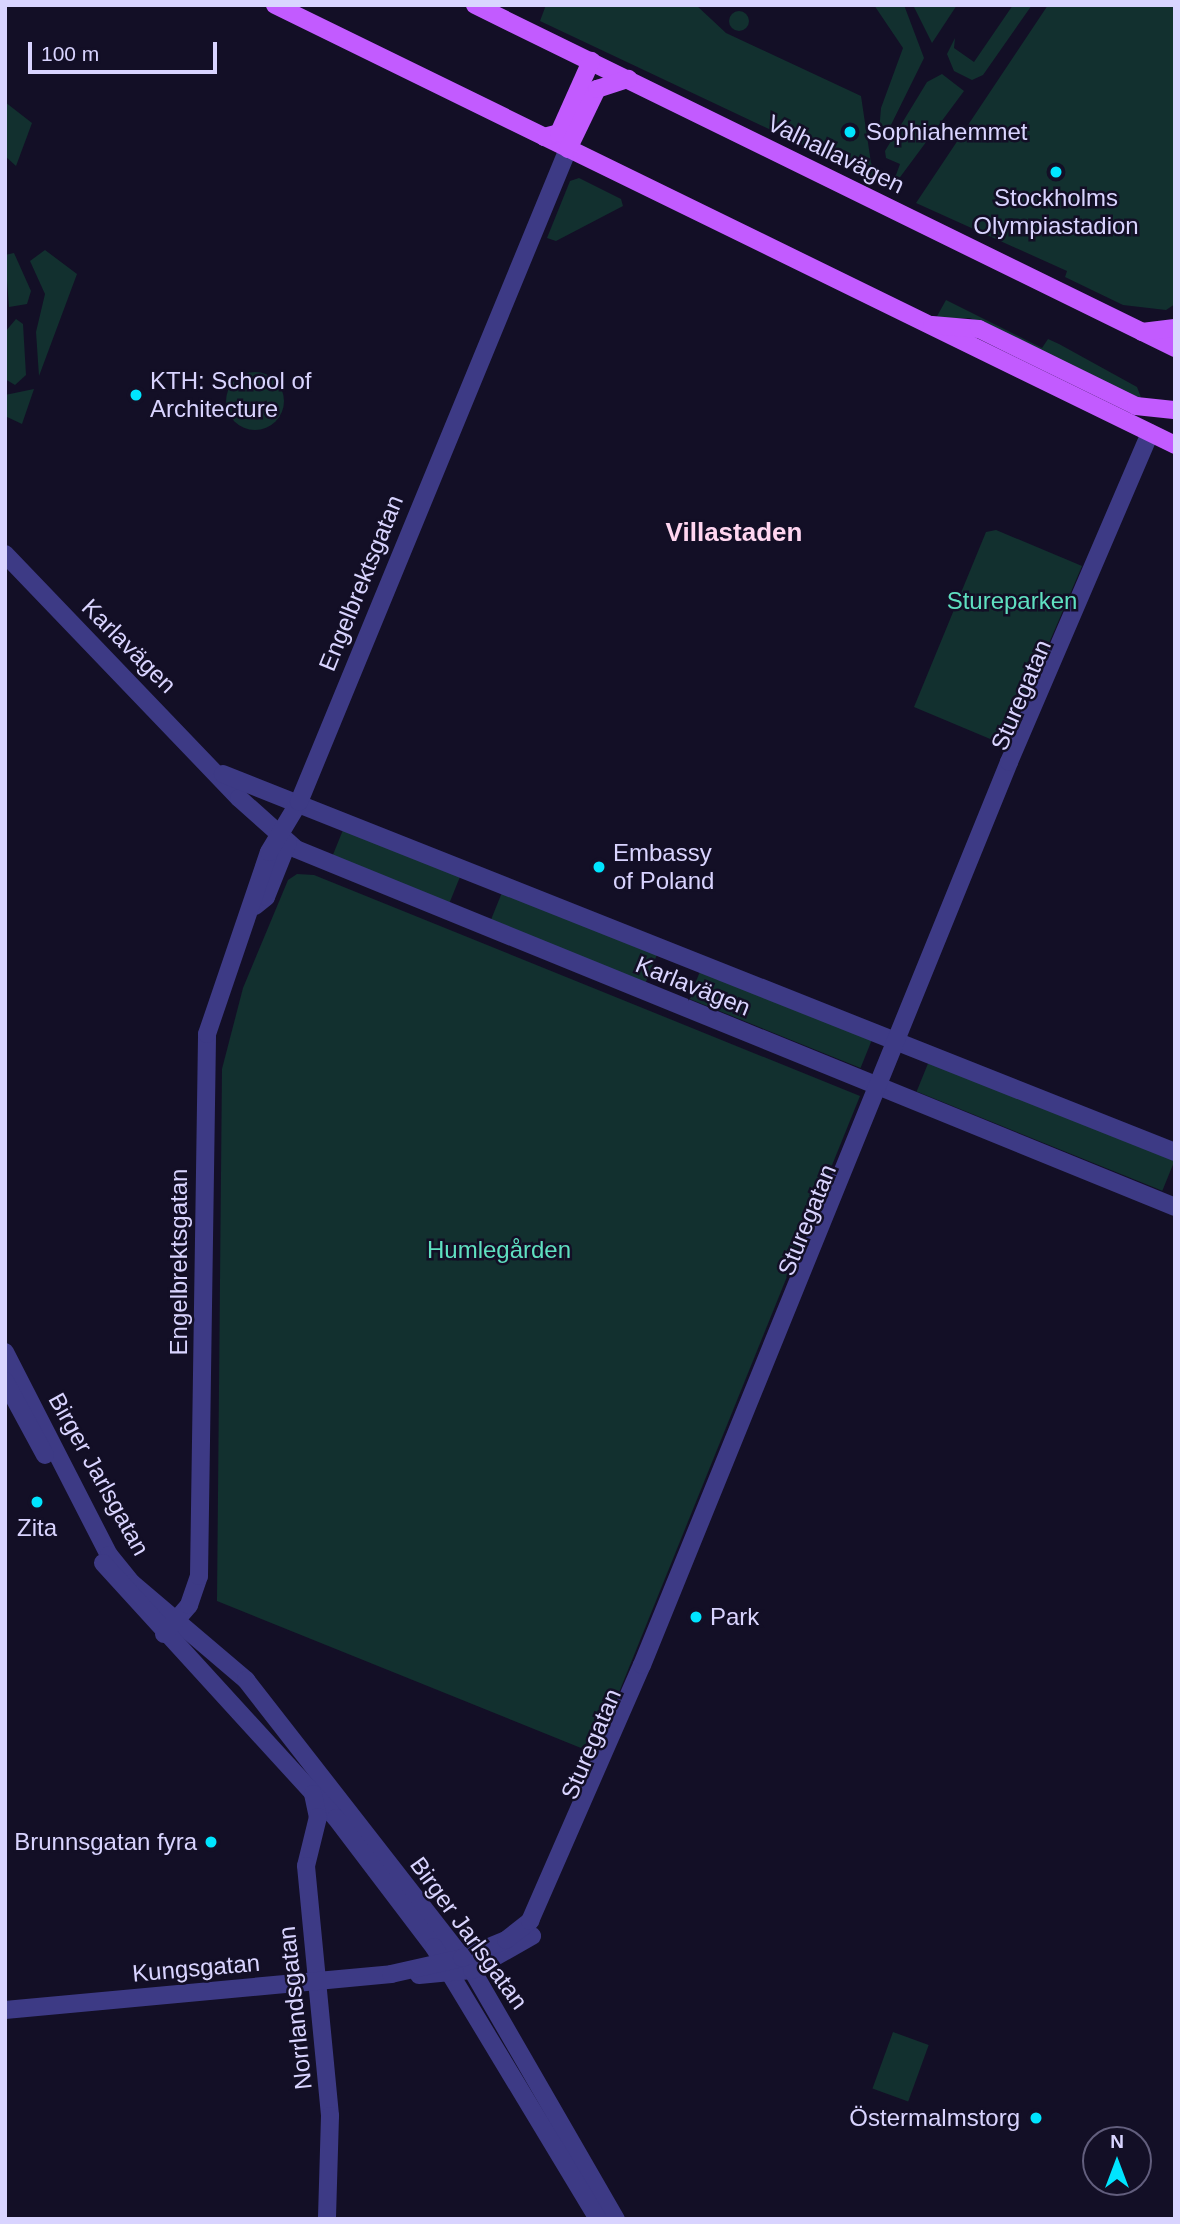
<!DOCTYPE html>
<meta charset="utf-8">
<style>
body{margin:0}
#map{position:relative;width:1180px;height:2224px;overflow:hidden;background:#130f26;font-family:Arial,sans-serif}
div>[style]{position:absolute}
.green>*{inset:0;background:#12302f;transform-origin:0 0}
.round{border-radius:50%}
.minor>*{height:18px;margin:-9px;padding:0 9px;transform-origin:9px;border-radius:9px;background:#3d3a85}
.major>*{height:18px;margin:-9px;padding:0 9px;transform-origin:9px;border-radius:9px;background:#c25bff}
.dots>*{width:19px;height:19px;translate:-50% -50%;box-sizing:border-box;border:4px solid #130f26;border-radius:50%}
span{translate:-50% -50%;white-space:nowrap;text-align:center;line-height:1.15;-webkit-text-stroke:5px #130f26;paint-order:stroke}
.poi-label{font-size:24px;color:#d9d4ff}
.left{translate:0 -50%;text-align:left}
.right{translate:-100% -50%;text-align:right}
.street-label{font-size:24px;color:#d9d4ff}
.park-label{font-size:24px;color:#5fe0c0}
.neighbourhood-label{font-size:26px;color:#ffd6f0;font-weight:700}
.frame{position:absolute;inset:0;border:7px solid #d9d4ff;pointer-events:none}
.north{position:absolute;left:1082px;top:2126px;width:70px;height:70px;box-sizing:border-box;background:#130f26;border:2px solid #625e7d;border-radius:50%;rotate:0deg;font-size:19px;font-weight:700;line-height:28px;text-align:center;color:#d9d4ff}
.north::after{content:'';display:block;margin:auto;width:24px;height:32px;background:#00e5ff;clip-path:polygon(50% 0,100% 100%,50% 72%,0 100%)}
.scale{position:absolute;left:28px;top:42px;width:189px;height:32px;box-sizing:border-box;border:4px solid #d9d4ff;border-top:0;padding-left:9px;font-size:21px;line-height:24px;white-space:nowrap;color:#d9d4ff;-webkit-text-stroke:5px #130f26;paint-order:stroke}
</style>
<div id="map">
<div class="green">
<div style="clip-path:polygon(546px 5px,696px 5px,726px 33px,861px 96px,871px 163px,881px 182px,540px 21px)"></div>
<div style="clip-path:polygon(874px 5px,904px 5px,924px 58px,887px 133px,879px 132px,881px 108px,903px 48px)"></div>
<div style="clip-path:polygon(913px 5px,957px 5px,932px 43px)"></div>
<div style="clip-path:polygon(1013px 5px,1032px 5px,983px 75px,972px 80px,954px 71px,947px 54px,955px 38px,954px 48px,974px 62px)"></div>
<div style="clip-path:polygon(1048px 5px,1175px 5px,1175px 304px,1166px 310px,1123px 305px,1065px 277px,1067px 271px,916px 203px)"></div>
<div class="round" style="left:729px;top:11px;width:20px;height:20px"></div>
<div style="clip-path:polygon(942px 74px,964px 91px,892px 188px,885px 177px,896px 175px,900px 164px,886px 158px,885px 151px,927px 82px)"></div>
<div style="clip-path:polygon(5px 102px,32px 123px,16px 166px,5px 156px)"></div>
<div style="clip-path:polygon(579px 178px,621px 199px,623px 206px,556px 241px,547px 238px,570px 181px)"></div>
<div style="clip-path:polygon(45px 250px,77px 274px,39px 376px,36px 332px,45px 294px,30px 261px)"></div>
<div style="clip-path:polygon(14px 253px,31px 291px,27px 304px,9px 307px,5px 255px)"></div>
<div style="clip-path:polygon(946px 300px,1042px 348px,1048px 339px,1059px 344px,1137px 387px,1142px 400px,970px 318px,936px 318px)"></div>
<div style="clip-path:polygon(16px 319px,23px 324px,26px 375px,15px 385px,5px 379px,5px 332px)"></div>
<div class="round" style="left:226px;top:372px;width:58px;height:58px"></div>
<div style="clip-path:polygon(34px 389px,22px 424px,5px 416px,5px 395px)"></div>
<div style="clip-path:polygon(996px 530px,1082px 566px,1008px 739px,995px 741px,914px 707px,986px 532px)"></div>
<div style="left:345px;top:825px;width:126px;height:35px;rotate:22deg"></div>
<div style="clip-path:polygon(297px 874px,314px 875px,860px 1096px,605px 1727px,581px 1748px,217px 1601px,222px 1069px,243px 988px,288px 880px)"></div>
<div style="left:503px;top:890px;width:167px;height:34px;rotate:22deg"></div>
<div style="left:701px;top:969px;width:185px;height:32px;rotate:22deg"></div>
<div style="left:929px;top:1061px;width:265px;height:33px;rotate:22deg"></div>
<div style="left:893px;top:2032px;width:38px;height:60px;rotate:20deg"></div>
</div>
<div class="minor">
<div style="left:5px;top:554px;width:338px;rotate:46.2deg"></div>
<div style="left:239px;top:798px;width:76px;rotate:41.8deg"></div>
<div style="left:296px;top:849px;width:949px;rotate:22.16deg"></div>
<div style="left:223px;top:774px;width:1024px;rotate:21.66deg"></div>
<div style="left:255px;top:906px;width:14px;rotate:-39deg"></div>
<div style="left:266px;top:897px;width:59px;rotate:-68.2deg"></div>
<div style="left:5px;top:1352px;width:228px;rotate:62.9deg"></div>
<div style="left:109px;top:1555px;width:36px;rotate:51deg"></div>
<div style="left:132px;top:1583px;width:150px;rotate:40.4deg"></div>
<div style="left:246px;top:1680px;width:368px;rotate:52.1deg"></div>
<div style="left:472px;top:1970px;width:288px;rotate:60deg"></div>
<div style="left:5px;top:1381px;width:84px;rotate:61.6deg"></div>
<div style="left:103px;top:1563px;width:345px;rotate:47.6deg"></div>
<div style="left:336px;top:1818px;width:162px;rotate:52.8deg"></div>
<div style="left:434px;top:1947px;width:318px;rotate:58.9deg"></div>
<div style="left:164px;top:1634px;width:38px;rotate:-49deg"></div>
<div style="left:189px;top:1605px;width:31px;rotate:-71deg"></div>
<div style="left:199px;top:1576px;width:542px;rotate:-89.15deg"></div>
<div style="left:207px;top:1034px;width:192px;rotate:-71.2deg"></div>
<div style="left:269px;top:852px;width:58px;rotate:-59deg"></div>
<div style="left:299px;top:802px;width:706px;rotate:-67.61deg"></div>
<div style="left:313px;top:1794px;width:24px;rotate:78deg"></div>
<div style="left:318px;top:1817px;width:50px;rotate:103.8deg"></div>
<div style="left:306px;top:1866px;width:251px;rotate:84.5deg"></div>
<div style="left:330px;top:2116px;width:103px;rotate:91.7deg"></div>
<div style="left:419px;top:1975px;width:53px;rotate:-5.4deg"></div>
<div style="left:472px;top:1970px;width:69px;rotate:-29.5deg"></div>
<div style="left:5px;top:2010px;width:388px;rotate:-5.3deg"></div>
<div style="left:391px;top:1974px;width:73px;rotate:-12.7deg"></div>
<div style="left:462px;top:1958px;width:48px;rotate:-22.2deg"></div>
<div style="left:506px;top:1940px;width:31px;rotate:-38deg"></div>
<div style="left:530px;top:1921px;width:279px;rotate:-66.4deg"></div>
<div style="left:642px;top:1665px;width:975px;rotate:-67.88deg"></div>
<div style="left:1009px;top:762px;width:358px;rotate:-66.8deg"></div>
</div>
<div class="major">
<div style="left:275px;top:5px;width:1002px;rotate:26.05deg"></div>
<div style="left:475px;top:5px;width:780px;rotate:26.1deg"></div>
<div style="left:544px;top:137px;width:16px;rotate:-15deg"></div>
<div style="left:559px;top:133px;width:79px;rotate:-66deg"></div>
<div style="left:568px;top:149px;width:67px;rotate:-64.2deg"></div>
<div style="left:597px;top:89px;width:33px;rotate:-18deg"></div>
<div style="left:932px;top:325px;width:47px;rotate:4.9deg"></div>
<div style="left:979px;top:329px;width:175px;rotate:26.1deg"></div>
<div style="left:1136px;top:406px;width:38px;rotate:6deg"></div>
<div style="left:1142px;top:332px;width:33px;rotate:-7deg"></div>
</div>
<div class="dots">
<div style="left:850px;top:132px;background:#00e5ff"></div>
<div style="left:1056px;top:172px;background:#00e5ff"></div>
<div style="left:136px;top:395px;background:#00e5ff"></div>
<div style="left:599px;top:867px;background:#00e5ff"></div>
<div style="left:37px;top:1502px;background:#00e5ff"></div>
<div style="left:696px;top:1617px;background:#00e5ff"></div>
<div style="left:211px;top:1842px;background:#00e5ff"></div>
<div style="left:1036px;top:2118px;background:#00e5ff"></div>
</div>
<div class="poi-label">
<span class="left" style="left:866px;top:132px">Sophiahemmet</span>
<span style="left:1056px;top:212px">Stockholms<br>Olympiastadion</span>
<span class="left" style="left:150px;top:395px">KTH: School of<br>Architecture</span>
<span class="left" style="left:613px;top:867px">Embassy<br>of Poland</span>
<span style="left:37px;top:1528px">Zita</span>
<span class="left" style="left:710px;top:1617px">Park</span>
<span class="right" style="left:197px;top:1842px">Brunnsgatan fyra</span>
<span class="right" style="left:1020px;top:2118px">Östermalmstorg</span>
</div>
<div class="street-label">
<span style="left:836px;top:154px;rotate:26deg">Valhallavägen</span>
<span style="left:361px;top:583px;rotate:-68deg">Engelbrektsgatan</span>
<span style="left:129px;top:646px;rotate:45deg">Karlavägen</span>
<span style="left:1021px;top:695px;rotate:-67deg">Sturegatan</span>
<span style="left:693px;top:986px;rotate:22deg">Karlavägen</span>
<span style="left:807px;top:1220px;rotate:-68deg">Sturegatan</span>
<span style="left:179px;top:1262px;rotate:-90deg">Engelbrektsgatan</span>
<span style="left:99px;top:1474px;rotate:61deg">Birger Jarlsgatan</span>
<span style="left:591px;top:1744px;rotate:-67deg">Sturegatan</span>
<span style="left:469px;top:1933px;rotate:54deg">Birger Jarlsgatan</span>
<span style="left:196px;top:1968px;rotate:-5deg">Kungsgatan</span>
<span style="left:295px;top:2008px;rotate:-96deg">Norrlandsgatan</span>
</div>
<div class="park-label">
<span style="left:1012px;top:601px">Stureparken</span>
<span style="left:499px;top:1250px">Humlegården</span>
</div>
<div class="neighbourhood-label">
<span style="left:734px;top:533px">Villastaden</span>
</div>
<div class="frame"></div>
<div class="north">N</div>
<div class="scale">100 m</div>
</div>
